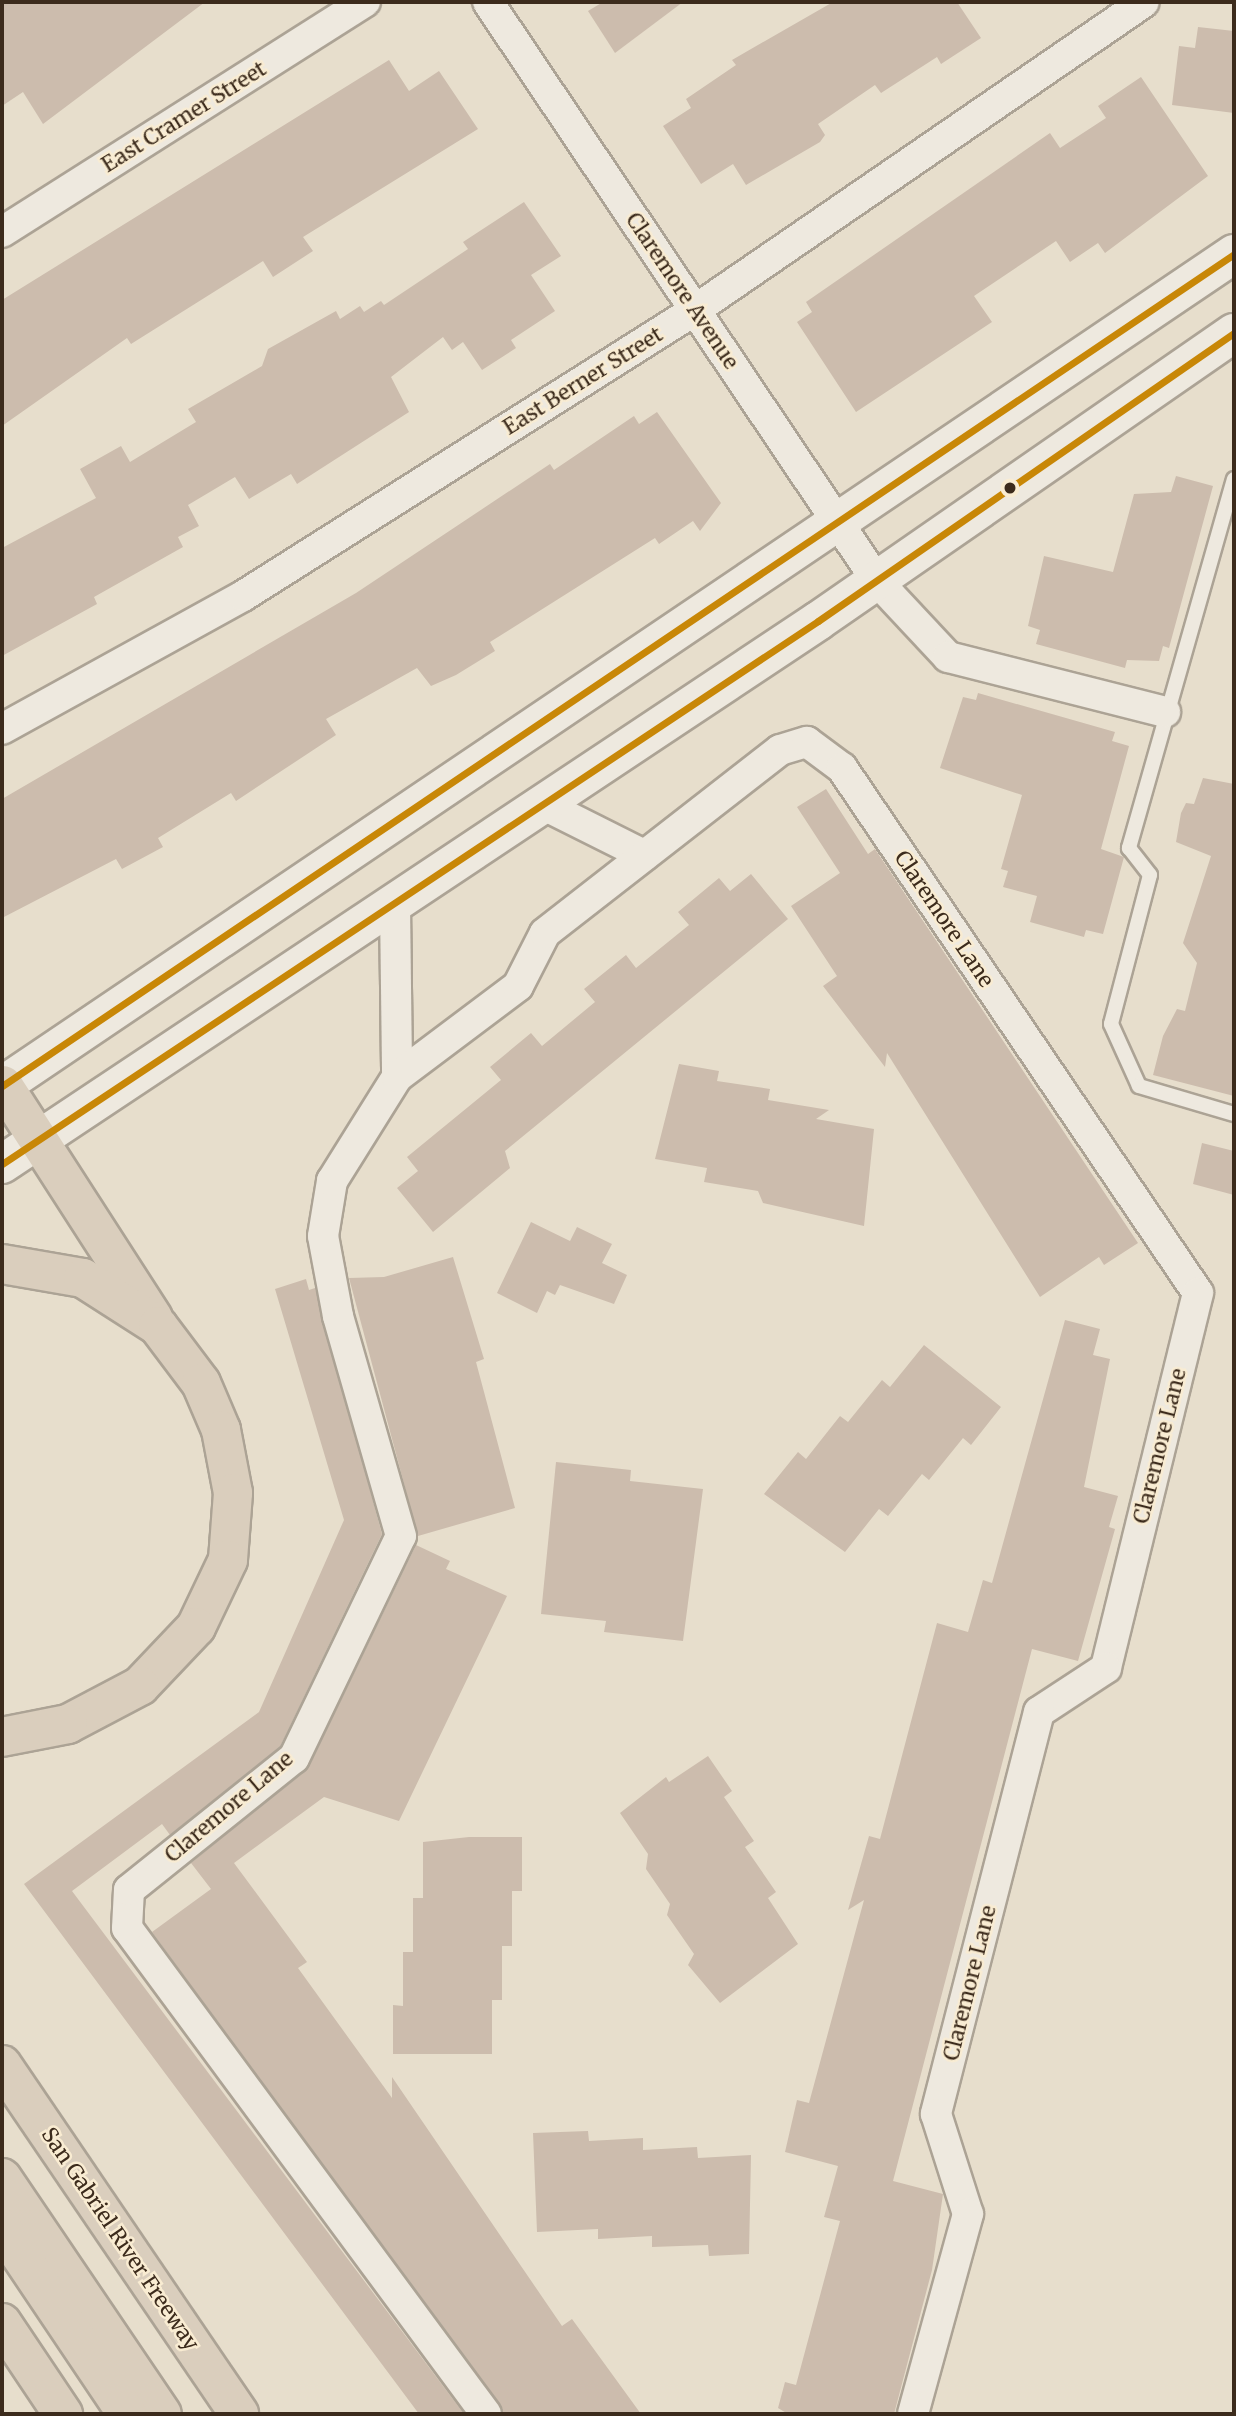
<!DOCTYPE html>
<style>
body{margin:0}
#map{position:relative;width:1236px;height:2416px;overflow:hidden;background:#e7decc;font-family:Merriweather,serif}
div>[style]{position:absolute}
.building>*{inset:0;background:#ccbcad}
.roads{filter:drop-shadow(2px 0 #aca395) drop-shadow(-2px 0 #aca395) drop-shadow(0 2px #aca395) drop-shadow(0 -2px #aca395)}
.service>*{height:14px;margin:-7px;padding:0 7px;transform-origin:7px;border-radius:7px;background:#eee9df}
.minor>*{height:30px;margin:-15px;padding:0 15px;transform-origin:15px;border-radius:15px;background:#eee9df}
.secondary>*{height:38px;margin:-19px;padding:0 19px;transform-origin:19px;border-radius:19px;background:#eee9df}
.motorway>*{height:38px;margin:-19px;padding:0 19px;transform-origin:19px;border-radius:19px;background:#dacebd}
.bus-1>*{height:7px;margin:-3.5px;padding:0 3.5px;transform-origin:3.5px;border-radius:3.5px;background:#c88707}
.dots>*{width:19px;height:19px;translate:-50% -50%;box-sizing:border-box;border:4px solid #f9ecd2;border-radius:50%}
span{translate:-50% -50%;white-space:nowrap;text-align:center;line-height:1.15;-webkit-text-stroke:5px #f9ecd2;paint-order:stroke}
.street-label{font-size:21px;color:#3c2b1c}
.frame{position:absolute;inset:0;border:4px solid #3c2b1c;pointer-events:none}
</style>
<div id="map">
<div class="building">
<div style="clip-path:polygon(2px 2px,205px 2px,43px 124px,23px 92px,2px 106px)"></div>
<div style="clip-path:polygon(603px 2px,683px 2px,615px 53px,588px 11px)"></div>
<div style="clip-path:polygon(833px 2px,957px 2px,981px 38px,941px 64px,937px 57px,881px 93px,875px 85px,818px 124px,825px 135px,820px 142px,746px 185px,733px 164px,701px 184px,663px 126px,691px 108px,686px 99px,736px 65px,732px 60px)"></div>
<div style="clip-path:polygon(1198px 27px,1234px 31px,1234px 113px,1172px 105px,1179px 46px,1195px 48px)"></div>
<div style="clip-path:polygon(389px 60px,409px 91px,439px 71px,478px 129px,303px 237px,313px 251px,273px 277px,263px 261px,131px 344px,127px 338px,2px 426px,2px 300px)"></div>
<div style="clip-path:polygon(1141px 77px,1208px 176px,1105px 253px,1098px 243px,1070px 262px,1056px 241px,974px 296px,992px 322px,856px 412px,797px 322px,812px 312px,806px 302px,1050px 133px,1060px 148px,1106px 118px,1098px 106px)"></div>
<div style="clip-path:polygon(524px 202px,561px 256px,531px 275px,555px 311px,511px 340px,516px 348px,482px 370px,463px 342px,452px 350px,443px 337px,391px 377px,409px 412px,297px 484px,291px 474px,249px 499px,235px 477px,188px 505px,199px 526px,178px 537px,183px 547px,94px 597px,97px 604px,2px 656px,2px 548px,96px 498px,80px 469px,121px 446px,130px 462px,196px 422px,188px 409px,262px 366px,268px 349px,336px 311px,340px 319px,360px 306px,364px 312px,381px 301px,384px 305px,468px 249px,463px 242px)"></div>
<div style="clip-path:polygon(657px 412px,721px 503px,700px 531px,693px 521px,659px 544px,655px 538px,490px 642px,495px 651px,456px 675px,431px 686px,417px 668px,326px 719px,336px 735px,236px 801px,231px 793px,158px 838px,163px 847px,122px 869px,116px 859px,2px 918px,2px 799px,356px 593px,550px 464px,554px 470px,634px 416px,639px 424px)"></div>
<div style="clip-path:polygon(1176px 476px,1213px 486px,1169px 648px,1163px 646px,1159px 661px,1127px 660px,1125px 668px,1036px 644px,1040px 630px,1028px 626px,1044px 556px,1113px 572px,1134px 494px,1171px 492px)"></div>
<div style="clip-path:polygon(978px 693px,1115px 732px,1112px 741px,1129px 746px,1101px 849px,1124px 857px,1103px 934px,1086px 930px,1084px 937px,1030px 922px,1037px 896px,1003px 887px,1008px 871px,1001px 869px,1022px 795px,940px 768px,963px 697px,976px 700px)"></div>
<div style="clip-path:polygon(1203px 778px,1234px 784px,1234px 1096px,1153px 1075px,1163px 1036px,1177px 1009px,1185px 1011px,1197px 963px,1183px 943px,1211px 856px,1176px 842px,1181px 813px,1186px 803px,1194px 804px)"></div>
<div style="clip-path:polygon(826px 789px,868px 854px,875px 849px,1138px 1243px,1104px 1265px,1099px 1257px,1040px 1297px,887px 1053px,885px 1067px,823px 986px,837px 976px,791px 906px,840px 873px,797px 807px)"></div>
<div style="clip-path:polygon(751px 874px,788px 919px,505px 1151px,510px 1168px,433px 1232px,397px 1188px,418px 1171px,407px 1157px,501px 1080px,490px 1067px,531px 1033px,542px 1046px,595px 1002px,584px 989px,626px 955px,636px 968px,689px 925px,678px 912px,719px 878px,730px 891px)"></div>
<div style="clip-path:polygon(679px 1064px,719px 1071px,717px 1081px,770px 1089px,768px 1100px,829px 1110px,816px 1119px,874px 1129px,864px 1226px,763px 1203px,758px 1191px,704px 1182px,707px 1168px,655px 1159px)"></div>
<div style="clip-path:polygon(1202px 1143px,1234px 1151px,1234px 1195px,1193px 1184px)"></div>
<div style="clip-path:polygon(531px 1222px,570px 1241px,577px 1227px,612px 1244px,602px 1263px,627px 1275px,614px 1304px,560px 1285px,555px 1295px,547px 1291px,537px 1313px,497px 1293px)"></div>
<div style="clip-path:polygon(453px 1257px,484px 1359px,476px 1362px,515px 1508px,418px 1536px,349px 1278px,384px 1277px)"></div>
<div style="clip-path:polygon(306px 1279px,309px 1290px,315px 1288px,382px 1534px,280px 1747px,170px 1835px,162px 1824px,72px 1891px,464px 2414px,419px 2414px,24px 1884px,259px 1712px,344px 1520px,275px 1289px)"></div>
<div style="clip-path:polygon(1065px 1320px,1100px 1329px,1093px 1355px,1110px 1359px,1084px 1487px,1118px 1496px,1109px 1527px,1115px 1529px,1078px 1661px,1032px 1649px,893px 2181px,943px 2194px,932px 2270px,894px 2414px,788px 2414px,778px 2408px,785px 2382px,796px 2385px,840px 2221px,824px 2217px,838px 2166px,785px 2152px,797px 2100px,809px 2103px,864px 1900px,848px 1910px,869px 1836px,880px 1839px,937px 1623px,968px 1632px,983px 1580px,992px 1583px)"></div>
<div style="clip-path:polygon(924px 1345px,1001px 1407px,971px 1445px,963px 1438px,929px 1480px,922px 1474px,888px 1516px,879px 1509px,845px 1552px,764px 1494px,798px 1452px,806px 1459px,840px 1416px,848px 1422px,882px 1380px,890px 1387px)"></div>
<div style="clip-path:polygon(556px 1462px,631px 1470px,630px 1481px,703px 1489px,683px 1641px,604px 1632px,606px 1621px,541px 1614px)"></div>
<div style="clip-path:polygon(416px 1545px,450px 1561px,446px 1569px,507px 1596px,399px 1821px,324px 1797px,234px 1863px,307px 1962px,298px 1968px,392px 2098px,392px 2077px,562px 2326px,572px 2319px,641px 2414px,503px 2414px,152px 1932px,211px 1889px,191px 1863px,309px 1766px)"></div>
<div style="clip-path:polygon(708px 1756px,732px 1791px,724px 1797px,754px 1841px,745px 1847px,776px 1892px,768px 1898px,798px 1944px,720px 2003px,688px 1965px,694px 1954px,667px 1915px,670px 1904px,646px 1869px,648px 1854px,620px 1813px,666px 1777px,669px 1782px)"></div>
<div style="clip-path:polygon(469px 1837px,522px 1837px,522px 1891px,512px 1891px,512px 1946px,502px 1946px,502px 2000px,492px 2000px,492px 2054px,393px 2054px,393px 2005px,403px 2006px,403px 1952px,413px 1952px,413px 1898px,423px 1898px,423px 1842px)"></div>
<div style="clip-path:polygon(588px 2131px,589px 2141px,643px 2138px,643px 2150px,697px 2147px,698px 2158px,751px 2155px,749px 2254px,709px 2256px,708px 2245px,652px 2247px,652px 2236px,598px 2239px,598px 2229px,537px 2232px,533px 2133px)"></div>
</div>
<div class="roads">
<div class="service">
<div style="left:1234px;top:479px;width:384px;rotate:105.9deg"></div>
<div style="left:1129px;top:848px;width:34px;rotate:52deg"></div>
<div style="left:1150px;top:875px;width:154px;rotate:104.7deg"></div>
<div style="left:1111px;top:1024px;width:68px;rotate:65.7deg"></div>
<div style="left:1139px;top:1086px;width:99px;rotate:16.4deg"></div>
</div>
<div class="minor">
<div style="left:488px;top:2px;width:698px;rotate:56.1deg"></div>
<div style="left:877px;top:581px;width:104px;rotate:46.9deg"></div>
<div style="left:948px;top:657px;width:224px;rotate:14.2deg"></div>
<div style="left:2px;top:232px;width:430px;rotate:-32.4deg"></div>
<div style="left:2px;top:729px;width:275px;rotate:-28.9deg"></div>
<div style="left:243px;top:596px;width:535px;rotate:-32.32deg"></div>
<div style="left:695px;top:310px;width:544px;rotate:-34.45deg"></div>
<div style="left:544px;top:805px;width:112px;rotate:26.6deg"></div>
<div style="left:395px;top:905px;width:172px;rotate:89.3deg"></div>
<div style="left:486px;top:2414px;width:604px;rotate:-126.45deg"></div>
<div style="left:127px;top:1928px;width:38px;rotate:-87deg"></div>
<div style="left:129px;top:1890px;width:211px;rotate:-38.7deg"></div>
<div style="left:294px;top:1758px;width:246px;rotate:-64.3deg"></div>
<div style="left:401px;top:1536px;width:229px;rotate:-106deg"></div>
<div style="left:338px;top:1316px;width:81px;rotate:-100.6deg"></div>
<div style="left:323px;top:1236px;width:56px;rotate:-80.7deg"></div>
<div style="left:332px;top:1181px;width:123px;rotate:-58deg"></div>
<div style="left:397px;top:1077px;width:151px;rotate:-36.9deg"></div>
<div style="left:518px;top:986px;width:59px;rotate:-63deg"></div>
<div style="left:545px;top:933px;width:298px;rotate:-37.9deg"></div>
<div style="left:780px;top:750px;width:28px;rotate:-17deg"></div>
<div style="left:807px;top:742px;width:44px;rotate:36.6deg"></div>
<div style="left:842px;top:768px;width:634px;rotate:55.86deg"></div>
<div style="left:1198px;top:1293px;width:386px;rotate:103.8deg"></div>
<div style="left:1106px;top:1668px;width:80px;rotate:146.7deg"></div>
<div style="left:1039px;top:1712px;width:415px;rotate:104.4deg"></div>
<div style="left:936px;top:2114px;width:105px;rotate:72.3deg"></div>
<div style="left:968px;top:2214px;width:207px;rotate:105.4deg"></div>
</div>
<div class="secondary">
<div style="left:2px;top:1086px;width:1487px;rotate:-34.03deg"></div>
<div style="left:2px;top:1164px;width:980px;rotate:-33.64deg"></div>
<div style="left:818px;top:621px;width:506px;rotate:-34.7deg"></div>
</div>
<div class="motorway">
<div style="left:3px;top:1085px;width:277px;rotate:57.2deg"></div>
<div style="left:2px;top:1264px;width:82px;rotate:9.8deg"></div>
<div style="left:83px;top:1278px;width:89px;rotate:32.6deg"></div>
<div style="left:158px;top:1326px;width:71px;rotate:53deg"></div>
<div style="left:201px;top:1383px;width:51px;rotate:66.9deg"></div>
<div style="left:221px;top:1430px;width:64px;rotate:79.2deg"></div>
<div style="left:233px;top:1493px;width:67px;rotate:94.3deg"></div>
<div style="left:228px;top:1560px;width:74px;rotate:115.5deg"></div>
<div style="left:196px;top:1627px;width:81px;rotate:133.5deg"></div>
<div style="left:140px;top:1686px;width:81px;rotate:152.2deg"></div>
<div style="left:68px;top:1724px;width:67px;rotate:168.9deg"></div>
<div style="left:2px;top:2065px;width:422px;rotate:55.8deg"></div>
<div style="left:2px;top:2178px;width:285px;rotate:55.9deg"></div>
<div style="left:2px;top:2228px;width:224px;rotate:56.1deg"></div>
<div style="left:2px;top:2323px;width:110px;rotate:56.2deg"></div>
</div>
</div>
<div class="bus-1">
<div style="left:2px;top:1086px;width:1487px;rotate:-34.03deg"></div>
<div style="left:2px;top:1164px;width:980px;rotate:-33.64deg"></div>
<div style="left:818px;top:621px;width:506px;rotate:-34.7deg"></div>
</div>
<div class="dots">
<div style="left:1010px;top:488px;background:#3c2b1c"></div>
</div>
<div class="street-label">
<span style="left:184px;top:117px;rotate:-32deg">East Cramer Street</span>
<span style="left:682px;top:291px;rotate:56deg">Claremore Avenue</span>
<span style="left:583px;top:381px;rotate:-32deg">East Berner Street</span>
<span style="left:944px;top:919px;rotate:56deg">Claremore Lane</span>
<span style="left:1160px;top:1446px;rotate:-76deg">Claremore Lane</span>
<span style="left:229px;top:1807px;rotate:-40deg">Claremore Lane</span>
<span style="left:970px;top:1983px;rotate:-76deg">Claremore Lane</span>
<span style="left:120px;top:2239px;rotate:56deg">San Gabriel River Freeway</span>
</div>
<div class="frame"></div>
</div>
